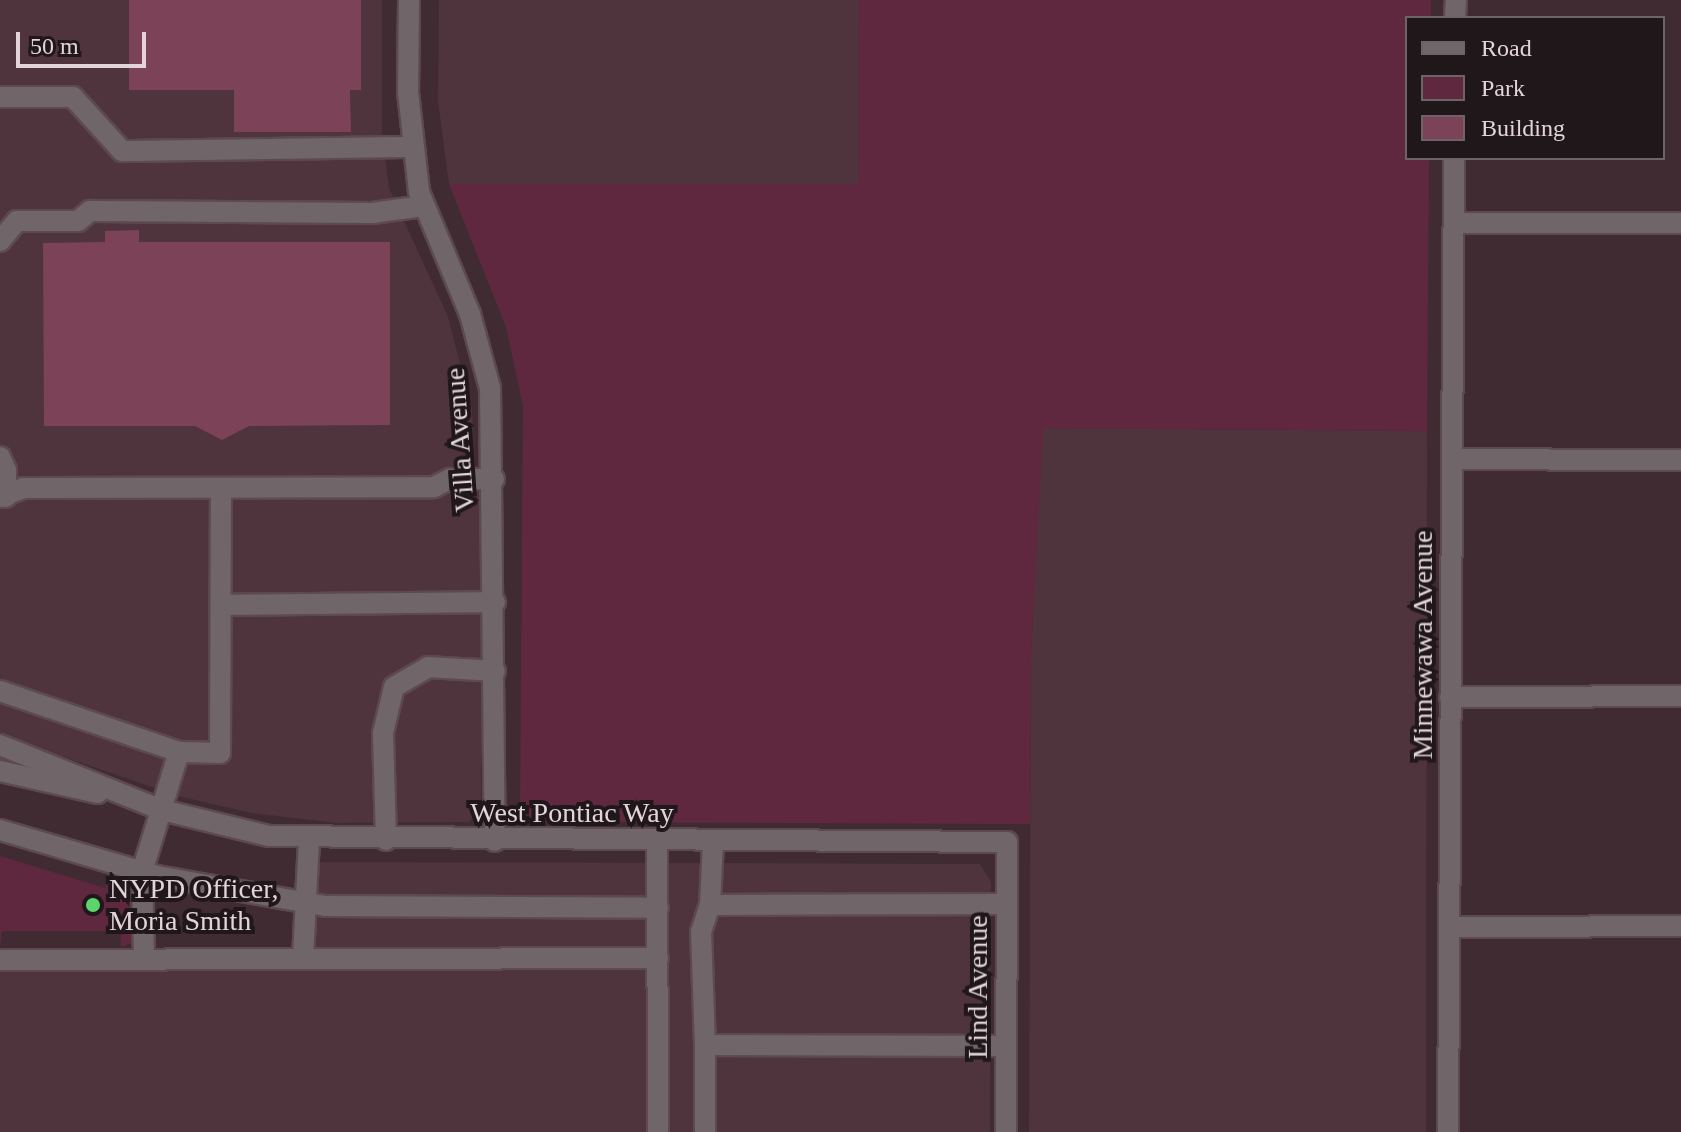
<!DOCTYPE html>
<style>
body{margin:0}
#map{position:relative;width:1681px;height:1132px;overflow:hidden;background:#402b33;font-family:"Times New Roman",serif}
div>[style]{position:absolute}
.built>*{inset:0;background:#4f333d}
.green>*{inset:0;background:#5f283f}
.building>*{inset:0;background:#7c4258}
.roads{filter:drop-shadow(2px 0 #5d4951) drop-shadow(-2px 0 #5d4951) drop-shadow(0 2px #5d4951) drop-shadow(0 -2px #5d4951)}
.minor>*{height:20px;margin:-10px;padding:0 10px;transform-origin:10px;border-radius:10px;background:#706669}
.dots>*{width:22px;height:22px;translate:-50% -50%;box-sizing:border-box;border:4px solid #20171a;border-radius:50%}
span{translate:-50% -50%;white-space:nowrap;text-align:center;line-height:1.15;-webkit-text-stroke:8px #20171a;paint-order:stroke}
.street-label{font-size:28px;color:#e2d4d8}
.poi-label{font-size:28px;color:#e2d4d8}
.left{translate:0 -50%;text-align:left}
.legend{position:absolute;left:1405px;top:16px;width:260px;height:144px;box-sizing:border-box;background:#20171a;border:2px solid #6e6366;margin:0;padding:10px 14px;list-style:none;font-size:24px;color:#e2d4d8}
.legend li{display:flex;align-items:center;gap:16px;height:40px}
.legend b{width:40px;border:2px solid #6e6366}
.scale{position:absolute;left:16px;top:32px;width:130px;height:36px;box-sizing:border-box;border:4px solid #e2d4d8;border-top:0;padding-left:10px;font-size:24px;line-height:28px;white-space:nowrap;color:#e2d4d8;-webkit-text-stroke:6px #20171a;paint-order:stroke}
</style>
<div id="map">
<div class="built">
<div style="clip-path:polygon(0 0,382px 0,382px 132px,389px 188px,448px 317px,472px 410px,475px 466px,481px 467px,481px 804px,469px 822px,336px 823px,251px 813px,178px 796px,0 735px)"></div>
<div style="clip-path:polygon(439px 0,859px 0,858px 184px,449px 184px,438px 101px)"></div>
<div style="clip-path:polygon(1042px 428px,1427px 431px,1426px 1132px,1029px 1132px,1031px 654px)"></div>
<div style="clip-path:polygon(308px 862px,980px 864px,991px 882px,990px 1132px,0 1132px,0 960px,302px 958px)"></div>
</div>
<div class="green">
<div style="clip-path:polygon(859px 0,1431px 0,1431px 18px,1407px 18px,1407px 158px,1429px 158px,1427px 431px,1043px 428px,1031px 654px,1030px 824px,533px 822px,520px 804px,523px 406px,506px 327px,449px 184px,858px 184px)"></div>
<div style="clip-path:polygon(0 856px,105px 888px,109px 872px,128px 880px,132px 943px,121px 947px,120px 931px,2px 931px,0 948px)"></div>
</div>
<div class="building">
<div style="clip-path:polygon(129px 0,361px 0,361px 90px,350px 90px,351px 132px,234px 132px,234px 90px,129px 90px)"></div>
<div style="clip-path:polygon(139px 230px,139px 242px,390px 242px,390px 425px,249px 426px,222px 440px,195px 426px,44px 426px,43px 243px,105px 242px,105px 231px)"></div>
</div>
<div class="roads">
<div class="minor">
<div style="left:409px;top:0;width:92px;rotate:90.6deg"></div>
<div style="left:408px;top:92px;width:101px;rotate:83.7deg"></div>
<div style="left:419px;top:192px;width:132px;rotate:67.3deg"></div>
<div style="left:470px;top:314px;width:77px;rotate:74.9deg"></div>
<div style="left:490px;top:388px;width:453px;rotate:89.4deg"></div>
<div style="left:1455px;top:18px;width:18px;rotate:-87deg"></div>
<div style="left:0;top:97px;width:73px"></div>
<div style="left:73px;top:97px;width:73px;rotate:47.8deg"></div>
<div style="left:122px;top:151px;width:290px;rotate:-0.8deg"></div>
<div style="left:1454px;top:223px;width:227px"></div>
<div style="left:0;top:241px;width:26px;rotate:-50deg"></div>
<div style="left:17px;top:221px;width:61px"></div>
<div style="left:78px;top:221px;width:16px;rotate:-40deg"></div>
<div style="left:90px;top:211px;width:282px;rotate:0.4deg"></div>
<div style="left:372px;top:213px;width:52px;rotate:-7.7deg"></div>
<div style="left:0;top:457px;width:14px;rotate:65deg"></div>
<div style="left:6px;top:470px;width:27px;rotate:90deg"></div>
<div style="left:1452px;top:459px;width:229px;rotate:0.3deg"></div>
<div style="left:0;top:497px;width:25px;rotate:-21deg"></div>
<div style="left:23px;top:488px;width:411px;rotate:-0.1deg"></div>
<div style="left:434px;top:487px;width:18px;rotate:-27deg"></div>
<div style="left:450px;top:479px;width:44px"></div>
<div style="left:221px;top:605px;width:274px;rotate:-0.6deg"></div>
<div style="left:0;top:691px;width:189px;rotate:18.8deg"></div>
<div style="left:179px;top:752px;width:41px;rotate:1.4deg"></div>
<div style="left:220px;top:753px;width:265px;rotate:-89.8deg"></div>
<div style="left:1450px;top:697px;width:231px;rotate:-0.2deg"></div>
<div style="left:0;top:745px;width:175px;rotate:21.9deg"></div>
<div style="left:162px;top:810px;width:110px;rotate:13.7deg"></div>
<div style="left:269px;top:836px;width:738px;rotate:0.47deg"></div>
<div style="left:1007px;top:842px;width:290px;rotate:90.2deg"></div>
<div style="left:0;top:771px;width:100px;rotate:12.7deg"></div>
<div style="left:0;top:830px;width:164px;rotate:16.3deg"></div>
<div style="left:157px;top:876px;width:171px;rotate:10.1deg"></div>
<div style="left:325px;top:906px;width:333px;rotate:0.3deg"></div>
<div style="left:386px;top:840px;width:107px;rotate:-91.6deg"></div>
<div style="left:383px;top:733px;width:47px;rotate:-76.6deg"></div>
<div style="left:394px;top:687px;width:39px;rotate:-30deg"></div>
<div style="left:428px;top:667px;width:67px;rotate:3.4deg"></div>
<div style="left:657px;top:841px;width:291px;rotate:89.8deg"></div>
<div style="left:710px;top:905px;width:297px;rotate:-0.2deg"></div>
<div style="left:1449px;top:927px;width:232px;rotate:-0.2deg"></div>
<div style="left:144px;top:958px;width:86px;rotate:-91.3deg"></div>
<div style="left:142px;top:872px;width:126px;rotate:-72.9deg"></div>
<div style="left:303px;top:958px;width:119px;rotate:-87.1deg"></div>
<div style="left:0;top:960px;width:658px;rotate:-0.17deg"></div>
<div style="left:705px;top:1045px;width:113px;rotate:-92deg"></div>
<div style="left:701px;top:932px;width:28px;rotate:-72deg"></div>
<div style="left:710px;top:905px;width:64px;rotate:-87.3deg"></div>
<div style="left:705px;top:1132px;width:87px;rotate:-90deg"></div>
<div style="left:705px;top:1045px;width:301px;rotate:0.2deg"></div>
<div style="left:1448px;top:1132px;width:974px;rotate:-89.65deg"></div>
</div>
</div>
<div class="dots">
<div style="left:93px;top:905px;background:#5dd56d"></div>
</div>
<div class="street-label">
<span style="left:460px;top:440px;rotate:-94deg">Villa Avenue</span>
<span style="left:1423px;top:645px;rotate:-90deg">Minnewawa Avenue</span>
<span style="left:572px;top:813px">West Pontiac Way</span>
<span style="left:978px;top:987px;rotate:-90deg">Lind Avenue</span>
</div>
<div class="poi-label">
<span class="left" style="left:109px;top:905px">NYPD Officer,<br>Moria Smith</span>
</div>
<ul class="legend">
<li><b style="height:10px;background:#706669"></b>Road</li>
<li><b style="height:22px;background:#5f283f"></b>Park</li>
<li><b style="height:22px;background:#7c4258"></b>Building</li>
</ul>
<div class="scale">50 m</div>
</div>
